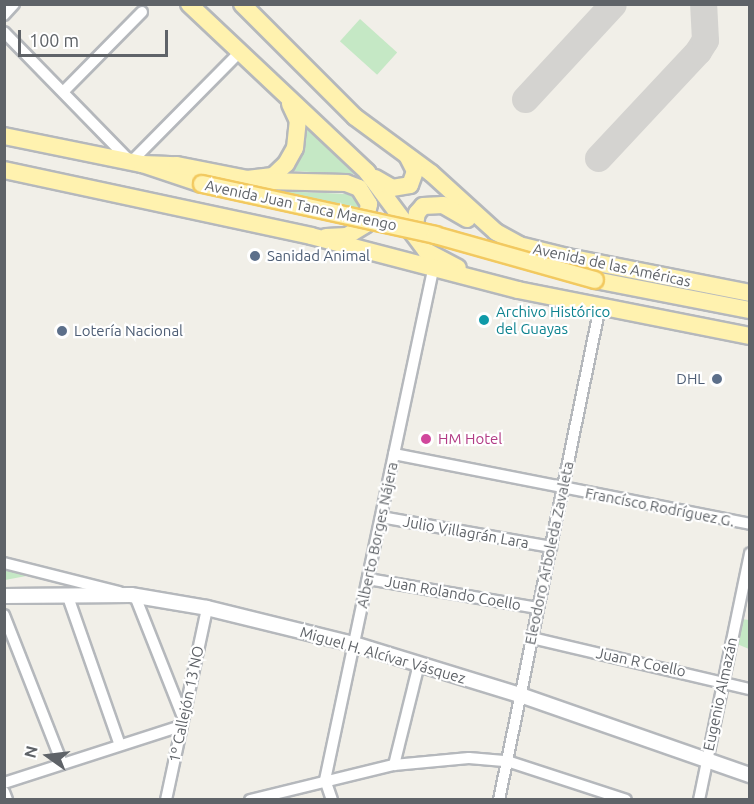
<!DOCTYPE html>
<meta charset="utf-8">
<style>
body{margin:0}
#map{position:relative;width:754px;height:804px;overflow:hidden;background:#f1efe8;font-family:Ubuntu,sans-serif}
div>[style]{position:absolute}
.green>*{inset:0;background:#c5e8c5;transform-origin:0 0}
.taxiway>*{height:27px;margin:-13.5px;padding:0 13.5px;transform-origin:13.5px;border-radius:13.5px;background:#d4d3d0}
.roads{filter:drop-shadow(2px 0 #b5b8bc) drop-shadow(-2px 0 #b5b8bc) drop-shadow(0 2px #b5b8bc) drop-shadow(0 -2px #b5b8bc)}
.minor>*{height:10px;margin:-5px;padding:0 5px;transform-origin:5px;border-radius:5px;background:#fff}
.tertiary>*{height:14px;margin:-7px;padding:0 7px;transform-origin:7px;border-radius:7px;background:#fff}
.primary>*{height:16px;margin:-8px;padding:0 8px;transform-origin:8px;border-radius:8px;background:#fff2af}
.bridges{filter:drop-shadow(2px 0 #f2c960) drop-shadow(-2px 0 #f2c960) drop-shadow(0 2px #f2c960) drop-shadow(0 -2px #f2c960)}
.primary-bridge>*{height:16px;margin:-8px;padding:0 8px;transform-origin:8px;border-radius:8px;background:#fff2af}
.dots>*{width:16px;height:16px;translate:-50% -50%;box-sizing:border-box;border:3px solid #fff;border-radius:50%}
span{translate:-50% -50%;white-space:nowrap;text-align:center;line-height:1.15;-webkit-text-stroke:4.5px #fff;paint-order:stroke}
.street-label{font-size:15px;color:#5f6368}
.service-label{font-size:15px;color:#4e5e75}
.left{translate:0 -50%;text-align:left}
.right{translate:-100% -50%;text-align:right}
.culture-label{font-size:15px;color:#0d838f}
.hotel-label{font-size:15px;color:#b23c85}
.frame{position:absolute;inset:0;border:6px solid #5f6368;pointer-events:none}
.north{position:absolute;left:18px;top:726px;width:60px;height:60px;-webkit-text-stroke:4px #fff;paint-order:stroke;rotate:284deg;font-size:16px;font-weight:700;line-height:24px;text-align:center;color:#5f6368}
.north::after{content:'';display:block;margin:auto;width:21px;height:27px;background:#5f6368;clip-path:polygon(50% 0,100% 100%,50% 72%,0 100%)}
.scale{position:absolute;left:18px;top:30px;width:150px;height:27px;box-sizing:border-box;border:3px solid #5f6368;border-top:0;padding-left:8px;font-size:18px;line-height:21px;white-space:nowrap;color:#5f6368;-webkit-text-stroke:4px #fff;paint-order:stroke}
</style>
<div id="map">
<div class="green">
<div style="left:360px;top:19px;width:50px;height:30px;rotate:42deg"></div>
<div style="clip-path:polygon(307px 129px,354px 174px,290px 171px,303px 154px)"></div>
<div style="clip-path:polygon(279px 191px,348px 194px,358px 201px,361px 209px)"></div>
<div style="clip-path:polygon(5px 565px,42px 573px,5px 580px)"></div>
<div style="clip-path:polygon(741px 619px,749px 620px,749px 649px,737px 644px)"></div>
</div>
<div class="taxiway">
<div style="left:525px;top:99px;width:129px;rotate:-47.2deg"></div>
<div style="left:598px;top:158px;width:146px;rotate:-46.9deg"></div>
<div style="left:698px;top:51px;width:13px;rotate:-58deg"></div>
<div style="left:705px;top:40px;width:36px;rotate:-93deg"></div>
</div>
<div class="roads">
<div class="minor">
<div style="left:4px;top:15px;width:15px;rotate:-48deg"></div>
<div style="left:4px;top:32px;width:182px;rotate:45.7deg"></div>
<div style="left:131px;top:162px;width:153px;rotate:-45.3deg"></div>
<div style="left:64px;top:91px;width:111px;rotate:-45.4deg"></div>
<div style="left:394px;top:454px;width:363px;rotate:11.1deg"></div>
<div style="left:381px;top:517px;width:173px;rotate:10deg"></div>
<div style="left:4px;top:563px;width:119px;rotate:14.2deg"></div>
<div style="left:368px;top:579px;width:172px;rotate:9.7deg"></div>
<div style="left:67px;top:594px;width:160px;rotate:70.7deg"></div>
<div style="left:135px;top:596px;width:128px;rotate:68.4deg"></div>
<div style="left:4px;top:615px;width:159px;rotate:68.6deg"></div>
<div style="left:532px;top:638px;width:224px;rotate:13.2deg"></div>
<div style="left:394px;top:765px;width:104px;rotate:-76.1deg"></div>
<div style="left:4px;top:783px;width:185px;rotate:-17.9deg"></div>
<div style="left:4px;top:792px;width:9px;rotate:69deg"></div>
<div style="left:166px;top:800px;width:196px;rotate:-77.9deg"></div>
<div style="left:250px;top:800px;width:148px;rotate:-13.7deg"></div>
<div style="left:394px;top:765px;width:75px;rotate:-5.3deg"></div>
<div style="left:469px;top:758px;width:38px;rotate:5deg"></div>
<div style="left:507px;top:761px;width:125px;rotate:18.1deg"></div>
<div style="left:332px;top:800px;width:21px;rotate:-109deg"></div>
<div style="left:325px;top:780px;width:521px;rotate:-78.04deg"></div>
<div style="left:499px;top:800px;width:504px;rotate:-78.44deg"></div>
<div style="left:699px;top:800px;width:252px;rotate:-78.3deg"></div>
</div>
<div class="tertiary">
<div style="left:4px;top:596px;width:127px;rotate:-0.5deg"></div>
<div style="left:131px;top:595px;width:77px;rotate:9.7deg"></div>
<div style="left:207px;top:608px;width:151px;rotate:13.8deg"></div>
<div style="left:354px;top:644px;width:174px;rotate:17.1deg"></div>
<div style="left:520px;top:695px;width:244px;rotate:19.2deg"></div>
</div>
<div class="primary">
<div style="left:189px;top:4px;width:245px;rotate:43.3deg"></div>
<div style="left:367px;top:172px;width:99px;rotate:53.2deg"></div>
<div style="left:426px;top:251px;width:36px;rotate:28deg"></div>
<div style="left:242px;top:4px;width:160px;rotate:45deg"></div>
<div style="left:355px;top:117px;width:94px;rotate:36.4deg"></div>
<div style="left:431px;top:173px;width:88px;rotate:42.2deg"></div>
<div style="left:496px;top:232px;width:26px;rotate:29deg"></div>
<div style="left:519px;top:245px;width:49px;rotate:14deg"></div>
<div style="left:567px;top:257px;width:187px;rotate:11.1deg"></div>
<div style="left:4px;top:136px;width:141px;rotate:11.5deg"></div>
<div style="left:142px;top:164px;width:63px;rotate:18.4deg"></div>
<div style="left:142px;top:164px;width:35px;rotate:2deg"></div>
<div style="left:177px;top:165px;width:71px;rotate:11.3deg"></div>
<div style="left:247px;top:179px;width:26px;rotate:-7deg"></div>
<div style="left:273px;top:176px;width:18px;rotate:-43deg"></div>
<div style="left:286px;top:164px;width:18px;rotate:-61deg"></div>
<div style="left:295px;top:148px;width:27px;rotate:-84deg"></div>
<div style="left:298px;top:121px;width:19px;rotate:-115deg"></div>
<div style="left:4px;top:170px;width:314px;rotate:12.1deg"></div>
<div style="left:311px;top:236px;width:214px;rotate:14.6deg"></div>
<div style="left:518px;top:290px;width:237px;rotate:11.2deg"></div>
<div style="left:375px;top:178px;width:20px;rotate:30deg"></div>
<div style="left:392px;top:188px;width:18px;rotate:-9deg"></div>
<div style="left:410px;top:185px;width:15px;rotate:-70deg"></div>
<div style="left:415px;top:171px;width:16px;rotate:-117deg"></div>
<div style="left:264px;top:181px;width:82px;rotate:1.4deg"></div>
<div style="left:346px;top:183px;width:14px;rotate:21deg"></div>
<div style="left:359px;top:188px;width:19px;rotate:58deg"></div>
<div style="left:369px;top:204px;width:21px;rotate:101deg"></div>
<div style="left:365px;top:225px;width:21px;rotate:149deg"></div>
<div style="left:347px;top:236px;width:21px;rotate:177deg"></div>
<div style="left:420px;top:239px;width:15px;rotate:-110deg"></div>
<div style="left:415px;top:225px;width:12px;rotate:-81deg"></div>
<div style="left:417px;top:213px;width:9px;rotate:-49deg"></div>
<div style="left:423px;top:206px;width:20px;rotate:-3deg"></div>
<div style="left:443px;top:205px;width:28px;rotate:30deg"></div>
<div style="left:595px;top:280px;width:158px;rotate:11deg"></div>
</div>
</div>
<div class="bridges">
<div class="primary-bridge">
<div style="left:202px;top:184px;width:239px;rotate:12.3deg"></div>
<div style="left:435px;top:235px;width:166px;rotate:15.7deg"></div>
</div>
</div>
<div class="dots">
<div style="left:255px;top:256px;background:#5c6f8a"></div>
<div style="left:484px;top:320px;background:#0f9aa8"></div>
<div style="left:62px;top:331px;background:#5c6f8a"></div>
<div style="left:717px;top:379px;background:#5c6f8a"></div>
<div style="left:426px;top:439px;background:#d1479c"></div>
</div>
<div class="street-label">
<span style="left:301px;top:205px;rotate:12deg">Avenida Juan Tanca Marengo</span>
<span style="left:612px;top:265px;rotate:12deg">Avenida de las Américas</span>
<span style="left:660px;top:507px;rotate:11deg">Francísco Rodríguez G.</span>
<span style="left:466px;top:532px;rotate:10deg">Julio Villagrán Lara</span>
<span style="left:377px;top:535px;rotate:-78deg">Alberto Borges Nájera</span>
<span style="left:549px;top:553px;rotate:-78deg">Eleodoro Arboleda Zavaleta</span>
<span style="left:453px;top:593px;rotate:10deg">Juan Rolando Coello</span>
<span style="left:383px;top:655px;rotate:16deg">Miguel H. Alcívar Vásquez</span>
<span style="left:641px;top:662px;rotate:12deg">Juan R Coello</span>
<span style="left:720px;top:694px;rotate:-78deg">Eugenio Almazán</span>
<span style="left:186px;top:704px;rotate:-78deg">1º Callejón 13 NO</span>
</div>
<div class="service-label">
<span class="left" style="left:267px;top:256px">Sanidad Animal</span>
<span class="left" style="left:74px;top:331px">Lotería Nacional</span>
<span class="right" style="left:705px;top:379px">DHL</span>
</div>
<div class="culture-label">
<span class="left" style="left:496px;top:320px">Archivo Histórico<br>del Guayas</span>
</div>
<div class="hotel-label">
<span class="left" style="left:438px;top:439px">HM Hotel</span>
</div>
<div class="frame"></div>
<div class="north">N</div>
<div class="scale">100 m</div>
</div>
